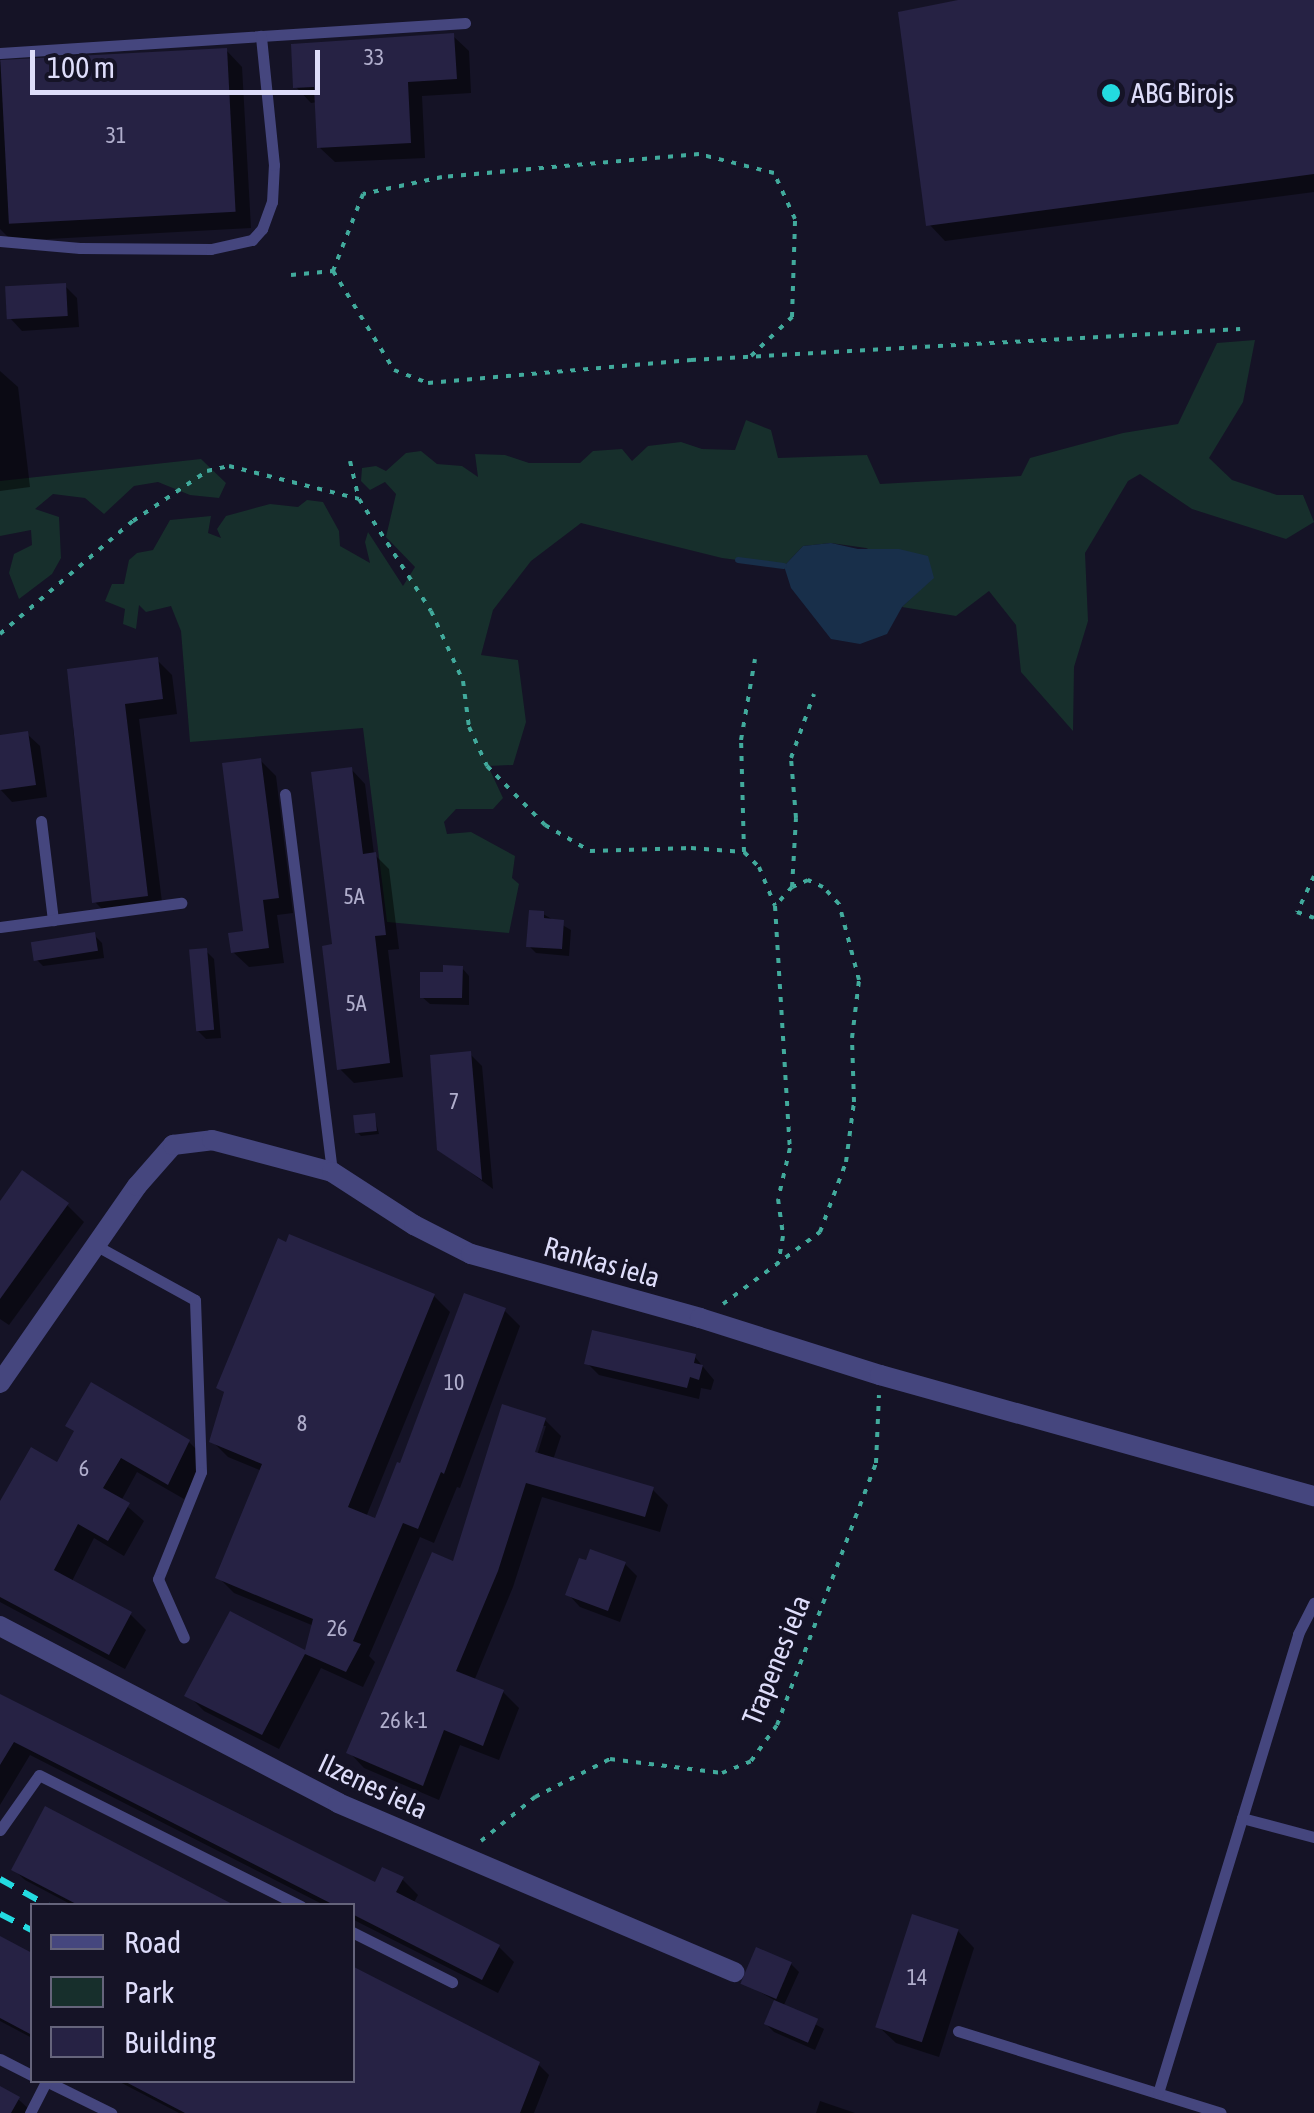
<!DOCTYPE html>
<style>
body{margin:0}
#map{position:relative;width:1314px;height:2113px;overflow:hidden;background:#151326;font-family:"Asap Condensed",sans-serif}
div>[style]{position:absolute}
.green>*{inset:0;background:#172f2c}
.water>*{inset:0;background:#182f4a}
.shadow>*{inset:0;background:#0007}
.stream>*{height:6px;margin:-3px;padding:0 3px;transform-origin:3px;border-radius:3px;background:#182f4a}
.building>*{inset:0;background:#262244;transform-origin:0 0}
.path>*{height:4px;margin-top:-2px;transform-origin:0;background:repeating-linear-gradient(90deg,#41aa9c 0 5px,transparent 0 13px)}
.lane>*{height:11px;margin:-5.5px;padding:0 5.5px;transform-origin:5.5px;border-radius:5.5px;background:#45467e}
.street>*{height:20px;margin:-10px;padding:0 10px;transform-origin:10px;border-radius:10px;background:#45467e}
.rail>*{height:6px;margin-top:-3px;transform-origin:0;background:repeating-linear-gradient(90deg,#23dae0 0 15px,transparent 0 27px)}
.dots>*{width:28px;height:28px;translate:-50% -50%;box-sizing:border-box;border:5px solid #151326;border-radius:50%}
span{translate:-50% -50%;white-space:nowrap;text-align:center;line-height:1.15;-webkit-text-stroke:8px #151326;paint-order:stroke}
.number-label{font-size:22px;color:#b0aecc}
.number-label span{-webkit-text-stroke-width:0}
.poi-label{font-size:28px;color:#deddfa}
.left{translate:0 -50%;text-align:left}
.street-label{font-size:28px;color:#deddfa}
.legend{position:absolute;left:30px;top:1903px;width:325px;height:180px;box-sizing:border-box;background:#151326;border:2px solid #65647b;margin:0;padding:12px 18px;list-style:none;font-size:30px;color:#deddfa}
.legend li{display:flex;align-items:center;gap:20px;height:50px}
.legend b{width:50px;border:2px solid #65647b}
.scale{position:absolute;left:30px;top:50px;width:290px;height:45px;box-sizing:border-box;border:5px solid #deddfa;border-top:0;padding-left:12px;font-size:30px;line-height:35px;white-space:nowrap;color:#deddfa;-webkit-text-stroke:8px #151326;paint-order:stroke}
</style>
<div id="map">
<div class="green">
<div style="clip-path:polygon(1255px 340px,1243px 402px,1209px 458px,1232px 480px,1277px 495px,1303px 495px,1314px 522px,1286px 539px,1192px 509px,1140px 474px,1128px 481px,1085px 553px,1088px 621px,1074px 667px,1073px 731px,1021px 672px,1016px 625px,989px 591px,956px 616px,902px 607px,933px 578px,866px 548px,831px 543px,803px 546px,784px 566px,722px 558px,581px 523px,531px 561px,493px 610px,481px 655px,518px 660px,526px 722px,513px 765px,488px 766px,503px 798px,493px 809px,456px 809px,444px 822px,447px 834px,471px 832px,515px 856px,512px 878px,519px 884px,509px 933px,387px 922px,363px 728px,190px 742px,181px 631px,171px 606px,146px 612px,139px 605px,136px 629px,123px 624px,125px 609px,105px 601px,112px 584px,124px 584px,129px 560px,137px 553px,153px 550px,170px 520px,211px 516px,208px 533px,221px 538px,217px 529px,226px 516px,270px 504px,298px 507px,307px 500px,323px 502px,339px 531px,340px 546px,370px 563px,365px 542px,368px 532px,403px 586px,415px 567px,386px 537px,396px 494px,385px 482px,370px 490px,361px 481px,362px 468px,376px 466px,386px 471px,406px 453px,421px 451px,437px 464px,462px 466px,478px 477px,475px 454px,505px 455px,529px 463px,580px 463px,593px 451px,622px 449px,632px 461px,648px 446px,681px 442px,702px 449px,735px 450px,746px 420px,771px 430px,778px 458px,867px 455px,880px 484px,1021px 476px,1030px 458px,1123px 433px,1178px 424px,1217px 343px)"></div>
<div style="clip-path:polygon(201px 459px,226px 483px,219px 498px,190px 495px,158px 482px,134px 486px,104px 514px,85px 498px,53px 494px,35px 509px,59px 517px,61px 558px,52px 574px,19px 599px,9px 573px,14px 554px,32px 545px,31px 530px,0 536px,0 481px)"></div>
</div>
<div class="water">
<div style="clip-path:polygon(831px 543px,858px 549px,899px 549px,928px 556px,934px 578px,902px 607px,887px 634px,860px 644px,831px 639px,791px 588px,784px 566px,803px 546px)"></div>
</div>
<div class="shadow">
<div style="clip-path:polygon(961px 0,1314px 0,1314px 192px,945px 241px,929px 224px)"></div>
<div style="clip-path:polygon(453px 36px,469px 51px,471px 93px,422px 96px,425px 158px,335px 162px,319px 147px,317px 102px,311px 103px,296px 87px)"></div>
<div style="clip-path:polygon(226px 50px,242px 67px,251px 228px,12px 241px,0 229px,0 62px)"></div>
<div style="clip-path:polygon(65px 286px,77px 298px,79px 327px,22px 331px,10px 318px)"></div>
<div style="clip-path:polygon(0 371px,18px 387px,30px 487px,0 491px)"></div>
<div style="clip-path:polygon(157px 660px,172px 675px,177px 714px,139px 719px,163px 910px,110px 917px,94px 901px,73px 728px)"></div>
<div style="clip-path:polygon(27px 734px,40px 746px,47px 797px,12px 802px,0 789px,0 738px)"></div>
<div style="clip-path:polygon(260px 760px,276px 776px,293px 913px,277px 915px,284px 963px,249px 967px,233px 952px,246px 933px)"></div>
<div style="clip-path:polygon(351px 769px,365px 784px,374px 854px,389px 869px,399px 949px,388px 950px,403px 1077px,354px 1083px,339px 1068px,335px 946px)"></div>
<div style="clip-path:polygon(543px 914px,571px 930px,569px 956px,536px 953px,529px 946px)"></div>
<div style="clip-path:polygon(94px 935px,102px 943px,104px 958px,43px 966px,35px 958px)"></div>
<div style="clip-path:polygon(206px 951px,214px 959px,221px 1038px,206px 1039px,198px 1031px)"></div>
<div style="clip-path:polygon(462px 968px,469px 976px,469px 1005px,430px 1004px,422px 997px,445px 975px)"></div>
<div style="clip-path:polygon(470px 1054px,482px 1066px,493px 1189px,439px 1149px)"></div>
<div style="clip-path:polygon(374px 1115px,379px 1134px,361px 1136px,358px 1133px)"></div>
<div style="clip-path:polygon(0 1205px,67px 1205px,84px 1222px,9px 1325px,0 1319px)"></div>
<div style="clip-path:polygon(434px 1296px,450px 1312px,366px 1517px,376px 1521px,504px 1310px,520px 1326px,460px 1488px,457px 1487px,434px 1543px,420px 1537px,369px 1656px,375px 1662px,363px 1687px,321px 1668px,279px 1749px,204px 1711px,188px 1695px,306px 1653px,314px 1626px,234px 1593px,218px 1577px,262px 1471px,228px 1457px,212px 1441px,226px 1394px,219px 1388px)"></div>
<div style="clip-path:polygon(695px 1357px,714px 1380px,711px 1390px,701px 1388px,699px 1399px,599px 1375px,587px 1363px)"></div>
<div style="clip-path:polygon(evenodd,504px 1407px,545px 1420px,561px 1436px,553px 1460px,652px 1489px,668px 1505px,660px 1532px,542px 1497px,513px 1587px,474px 1681px,503px 1692px,519px 1708px,499px 1760px,460px 1745px,439px 1800px,364px 1768px,349px 1752px,433px 1555px,454px 1565px,504px 1407px,541px 1426px,546px 1426px,534px 1465px,529px 1463px,541px 1426px)"></div>
<div style="clip-path:polygon(189px 1442px,205px 1458px,184px 1499px,137px 1472px,121px 1501px,144px 1521px,124px 1556px,94px 1538px,71px 1583px,130px 1614px,146px 1630px,125px 1669px,0 1602px,0 1504px,58px 1465px)"></div>
<div style="clip-path:polygon(625px 1564px,637px 1576px,620px 1622px,580px 1607px,568px 1594px)"></div>
<div style="clip-path:polygon(0 1697px,376px 1885px,402px 1879px,418px 1895px,413px 1904px,499px 1947px,514px 1962px,498px 1993px,352px 1919px,352px 1906px,326px 1906px,30px 1755px,0 1805px)"></div>
<div style="clip-path:polygon(14px 1870px,231px 1906px,74px 1906px,25px 1880px)"></div>
<div style="clip-path:polygon(958px 1931px,974px 1948px,939px 2057px,896px 2043px,879px 2027px)"></div>
<div style="clip-path:polygon(0 1939px,32px 1956px,32px 2038px,0 2021px)"></div>
<div style="clip-path:polygon(791px 1964px,799px 1972px,783px 2007px,824px 2029px,815px 2050px,774px 2032px,766px 2024px,776px 2001px,744px 1983px)"></div>
<div style="clip-path:polygon(538px 2064px,549px 2075px,534px 2113px,179px 2113px,116px 2080px,352px 2080px)"></div>
<div style="clip-path:polygon(0 2089px,18px 2099px,33px 2113px,0 2113px)"></div>
<div style="clip-path:polygon(820px 2101px,855px 2113px,816px 2113px)"></div>
</div>
<div class="stream">
<div style="left:738px;top:560px;width:46px;rotate:7.4deg"></div>
</div>
<div class="building">
<div style="clip-path:polygon(958px 0,1314px 0,1314px 174px,926px 226px,898px 12px)"></div>
<div style="clip-path:polygon(454px 33px,457px 79px,408px 82px,411px 143px,317px 148px,314px 87px,293px 88px,291px 44px)"></div>
<div style="left:227px;top:48px;width:164px;height:227px;rotate:87deg"></div>
<div style="left:66px;top:283px;width:33px;height:61px;rotate:87deg"></div>
<div style="clip-path:polygon(158px 657px,163px 699px,125px 704px,148px 896px,92px 903px,67px 669px)"></div>
<div style="clip-path:polygon(28px 731px,36px 785px,0 790px,0 735px)"></div>
<div style="clip-path:polygon(261px 758px,279px 898px,263px 900px,269px 948px,231px 953px,228px 933px,243px 931px,222px 763px)"></div>
<div style="clip-path:polygon(352px 767px,363px 854px,376px 852px,386px 935px,375px 936px,390px 1063px,337px 1070px,322px 946px,332px 944px,311px 772px)"></div>
<div style="clip-path:polygon(529px 910px,544px 911px,544px 918px,564px 920px,562px 949px,526px 947px)"></div>
<div style="left:95px;top:932px;width:19px;height:65px;rotate:81deg"></div>
<div style="left:207px;top:948px;width:82px;height:18px;rotate:85deg"></div>
<div style="clip-path:polygon(443px 965px,463px 966px,462px 998px,420px 998px,420px 972px,443px 972px)"></div>
<div style="clip-path:polygon(471px 1051px,482px 1180px,437px 1150px,430px 1055px)"></div>
<div style="left:375px;top:1113px;width:18px;height:22px;rotate:84deg"></div>
<div style="clip-path:polygon(22px 1170px,69px 1203px,0 1299px,0 1201px)"></div>
<div style="clip-path:polygon(289px 1234px,435px 1294px,348px 1507px,375px 1518px,397px 1462px,400px 1463px,464px 1293px,506px 1308px,444px 1474px,441px 1472px,418px 1529px,403px 1523px,353px 1641px,361px 1644px,346px 1672px,305px 1654px,262px 1735px,184px 1696px,230px 1611px,305px 1650px,313px 1619px,215px 1578px,262px 1464px,209px 1442px,224px 1392px,216px 1388px,278px 1238px,286px 1242px)"></div>
<div style="clip-path:polygon(592px 1330px,696px 1354px,694px 1363px,703px 1365px,699px 1380px,690px 1377px,687px 1388px,584px 1364px)"></div>
<div style="clip-path:polygon(91px 1382px,190px 1440px,168px 1485px,121px 1458px,103px 1488px,130px 1503px,108px 1541px,78px 1524px,54px 1570px,132px 1612px,109px 1655px,0 1597px,0 1501px,31px 1447px,57px 1462px,74px 1431px,65px 1426px)"></div>
<div style="clip-path:polygon(502px 1404px,546px 1418px,535px 1452px,654px 1487px,645px 1517px,526px 1483px,498px 1571px,456px 1671px,504px 1690px,483px 1746px,444px 1730px,423px 1786px,346px 1753px,432px 1552px,453px 1561px)"></div>
<div style="clip-path:polygon(590px 1549px,626px 1562px,608px 1611px,565px 1595px,579px 1558px,586px 1560px)"></div>
<div style="clip-path:polygon(0 1694px,375px 1882px,382px 1867px,404px 1877px,396px 1892px,500px 1945px,482px 1980px,352px 1914px,352px 1906px,336px 1906px,14px 1742px,0 1765px)"></div>
<div style="clip-path:polygon(45px 1806px,236px 1906px,80px 1906px,11px 1870px)"></div>
<div style="left:912px;top:1914px;width:49px;height:119px;rotate:18deg"></div>
<div style="clip-path:polygon(0 1936px,32px 1953px,32px 2035px,0 2018px)"></div>
<div style="left:756px;top:1947px;width:39px;height:40px;rotate:23deg"></div>
<div style="clip-path:polygon(352px 1966px,540px 2062px,520px 2113px,185px 2113px,122px 2080px,352px 2080px)"></div>
<div style="left:774px;top:2000px;width:48px;height:26px;rotate:23deg"></div>
<div style="clip-path:polygon(0 2086px,20px 2097px,11px 2113px,0 2113px)"></div>
</div>
<div class="path">
<div style="left:291px;top:275px;width:42px;rotate:-5.4deg"></div>
<div style="left:751px;top:356px;width:57px;rotate:-43.6deg"></div>
<div style="left:792px;top:317px;width:98px;rotate:-88.2deg"></div>
<div style="left:795px;top:219px;width:51px;rotate:-114.5deg"></div>
<div style="left:774px;top:173px;width:77px;rotate:-165.8deg"></div>
<div style="left:699px;top:154px;width:258px;rotate:174.9deg"></div>
<div style="left:442px;top:177px;width:81px;rotate:167.9deg"></div>
<div style="left:363px;top:194px;width:83px;rotate:111.3deg"></div>
<div style="left:333px;top:271px;width:116px;rotate:58.4deg"></div>
<div style="left:394px;top:370px;width:36px;rotate:21deg"></div>
<div style="left:428px;top:383px;width:264px;rotate:-5deg"></div>
<div style="left:691px;top:360px;width:550px;rotate:-3.23deg"></div>
<div style="left:350px;top:461px;width:39px;rotate:77deg"></div>
<div style="left:359px;top:499px;width:133px;rotate:57.3deg"></div>
<div style="left:431px;top:611px;width:77px;rotate:65.4deg"></div>
<div style="left:463px;top:681px;width:46px;rotate:82.6deg"></div>
<div style="left:469px;top:727px;width:43px;rotate:65.2deg"></div>
<div style="left:487px;top:766px;width:83px;rotate:45.5deg"></div>
<div style="left:545px;top:825px;width:52px;rotate:30deg"></div>
<div style="left:590px;top:851px;width:101px;rotate:-1.7deg"></div>
<div style="left:691px;top:848px;width:53px;rotate:4.3deg"></div>
<div style="left:744px;top:852px;width:21px;rotate:45deg"></div>
<div style="left:759px;top:867px;width:42px;rotate:67.7deg"></div>
<div style="left:775px;top:906px;width:242px;rotate:86.5deg"></div>
<div style="left:790px;top:1148px;width:52px;rotate:103.2deg"></div>
<div style="left:778px;top:1199px;width:37px;rotate:82deg"></div>
<div style="left:783px;top:1236px;width:27px;rotate:100deg"></div>
<div style="left:0;top:634px;width:175px;rotate:-40.4deg"></div>
<div style="left:133px;top:521px;width:89px;rotate:-34deg"></div>
<div style="left:207px;top:471px;width:23px;rotate:-13deg"></div>
<div style="left:229px;top:466px;width:134px;rotate:14.2deg"></div>
<div style="left:744px;top:852px;width:112px;rotate:-91.5deg"></div>
<div style="left:741px;top:740px;width:82px;rotate:-80.2deg"></div>
<div style="left:1314px;top:876px;width:40px;rotate:115deg"></div>
<div style="left:1297px;top:912px;width:18px;rotate:19deg"></div>
<div style="left:792px;top:887px;width:69px;rotate:-86.7deg"></div>
<div style="left:796px;top:818px;width:60px;rotate:-94.8deg"></div>
<div style="left:791px;top:758px;width:68px;rotate:-70.2deg"></div>
<div style="left:723px;top:1304px;width:121px;rotate:-36.6deg"></div>
<div style="left:820px;top:1232px;width:75px;rotate:-69.6deg"></div>
<div style="left:846px;top:1162px;width:61px;rotate:-82.4deg"></div>
<div style="left:854px;top:1102px;width:64px;rotate:-91.8deg"></div>
<div style="left:852px;top:1038px;width:58px;rotate:-83.1deg"></div>
<div style="left:859px;top:980px;width:79px;rotate:-104.7deg"></div>
<div style="left:839px;top:904px;width:23px;rotate:-133deg"></div>
<div style="left:823px;top:887px;width:17px;rotate:-155deg"></div>
<div style="left:808px;top:880px;width:17px;rotate:156deg"></div>
<div style="left:792px;top:887px;width:25px;rotate:132deg"></div>
<div style="left:481px;top:1841px;width:70px;rotate:-39.2deg"></div>
<div style="left:535px;top:1797px;width:84px;rotate:-26.9deg"></div>
<div style="left:610px;top:1759px;width:113px;rotate:7.1deg"></div>
<div style="left:722px;top:1773px;width:31px;rotate:-22deg"></div>
<div style="left:751px;top:1761px;width:44px;rotate:-54.2deg"></div>
<div style="left:777px;top:1725px;width:280px;rotate:-69.3deg"></div>
<div style="left:876px;top:1463px;width:68px;rotate:-87.5deg"></div>
</div>
<div class="lane">
<div style="left:0;top:53px;width:466px;rotate:-3.7deg"></div>
<div style="left:0;top:241px;width:80px;rotate:5deg"></div>
<div style="left:80px;top:248px;width:131px;rotate:0.4deg"></div>
<div style="left:211px;top:249px;width:42px;rotate:-12.4deg"></div>
<div style="left:252px;top:240px;width:15px;rotate:-48deg"></div>
<div style="left:262px;top:229px;width:29px;rotate:-70deg"></div>
<div style="left:272px;top:202px;width:37px;rotate:-87deg"></div>
<div style="left:274px;top:165px;width:130px;rotate:-95.8deg"></div>
<div style="left:285px;top:794px;width:381px;rotate:82.9deg"></div>
<div style="left:41px;top:821px;width:100px;rotate:83.1deg"></div>
<div style="left:0;top:927px;width:183px;rotate:-7.6deg"></div>
<div style="left:95px;top:1245px;width:114px;rotate:28.8deg"></div>
<div style="left:195px;top:1300px;width:172px;rotate:88deg"></div>
<div style="left:201px;top:1472px;width:115px;rotate:111.9deg"></div>
<div style="left:158px;top:1579px;width:64px;rotate:66.2deg"></div>
<div style="left:1242px;top:1818px;width:74px;rotate:14.8deg"></div>
<div style="left:0;top:1830px;width:67px;rotate:-54.7deg"></div>
<div style="left:39px;top:1775px;width:293px;rotate:26.6deg"></div>
<div style="left:352px;top:1932px;width:112px;rotate:26.6deg"></div>
<div style="left:958px;top:2031px;width:275px;rotate:17.3deg"></div>
<div style="left:0;top:2059px;width:36px;rotate:27deg"></div>
<div style="left:44px;top:2080px;width:75px;rotate:26.2deg"></div>
<div style="left:1158px;top:2093px;width:480px;rotate:-73deg"></div>
<div style="left:1298px;top:1634px;width:35px;rotate:-63deg"></div>
<div style="left:30px;top:2113px;width:36px;rotate:-63deg"></div>
</div>
<div class="street">
<div style="left:0;top:1383px;width:240px;rotate:-55.2deg"></div>
<div style="left:137px;top:1186px;width:55px;rotate:-48.7deg"></div>
<div style="left:173px;top:1145px;width:39px;rotate:-7deg"></div>
<div style="left:212px;top:1140px;width:124px;rotate:14.9deg"></div>
<div style="left:332px;top:1172px;width:98px;rotate:32.9deg"></div>
<div style="left:414px;top:1225px;width:64px;rotate:27deg"></div>
<div style="left:471px;top:1254px;width:238px;rotate:15.6deg"></div>
<div style="left:700px;top:1318px;width:189px;rotate:17.6deg"></div>
<div style="left:880px;top:1375px;width:451px;rotate:15.6deg"></div>
<div style="left:0;top:1626px;width:382px;rotate:27.6deg"></div>
<div style="left:338px;top:1803px;width:431px;rotate:23.1deg"></div>
</div>
<div class="rail">
<div style="left:0;top:1879px;width:56px;rotate:28.9deg"></div>
<div style="left:0;top:1914px;width:36px;rotate:27deg"></div>
</div>
<div class="dots">
<div style="left:1111px;top:93px;background:#23dae0"></div>
</div>
<div class="number-label">
<span style="left:374px;top:58px">33</span>
<span style="left:116px;top:136px">31</span>
<span style="left:354px;top:897px">5A</span>
<span style="left:356px;top:1004px">5A</span>
<span style="left:454px;top:1102px">7</span>
<span style="left:454px;top:1383px">10</span>
<span style="left:302px;top:1424px">8</span>
<span style="left:84px;top:1469px">6</span>
<span style="left:337px;top:1629px">26</span>
<span style="left:404px;top:1721px">26 k-1</span>
<span style="left:917px;top:1978px">14</span>
</div>
<div class="poi-label">
<span class="left" style="left:1131px;top:93px">ABG Birojs</span>
</div>
<div class="street-label">
<span style="left:602px;top:1262px;rotate:16deg">Rankas iela</span>
<span style="left:776px;top:1660px;rotate:-68deg">Trapenes iela</span>
<span style="left:373px;top:1786px;rotate:25deg">Ilzenes iela</span>
</div>
<ul class="legend">
<li><b style="height:12px;background:#45467e"></b>Road</li>
<li><b style="height:28px;background:#172f2c"></b>Park</li>
<li><b style="height:28px;background:#262244"></b>Building</li>
</ul>
<div class="scale">100 m</div>
</div>
